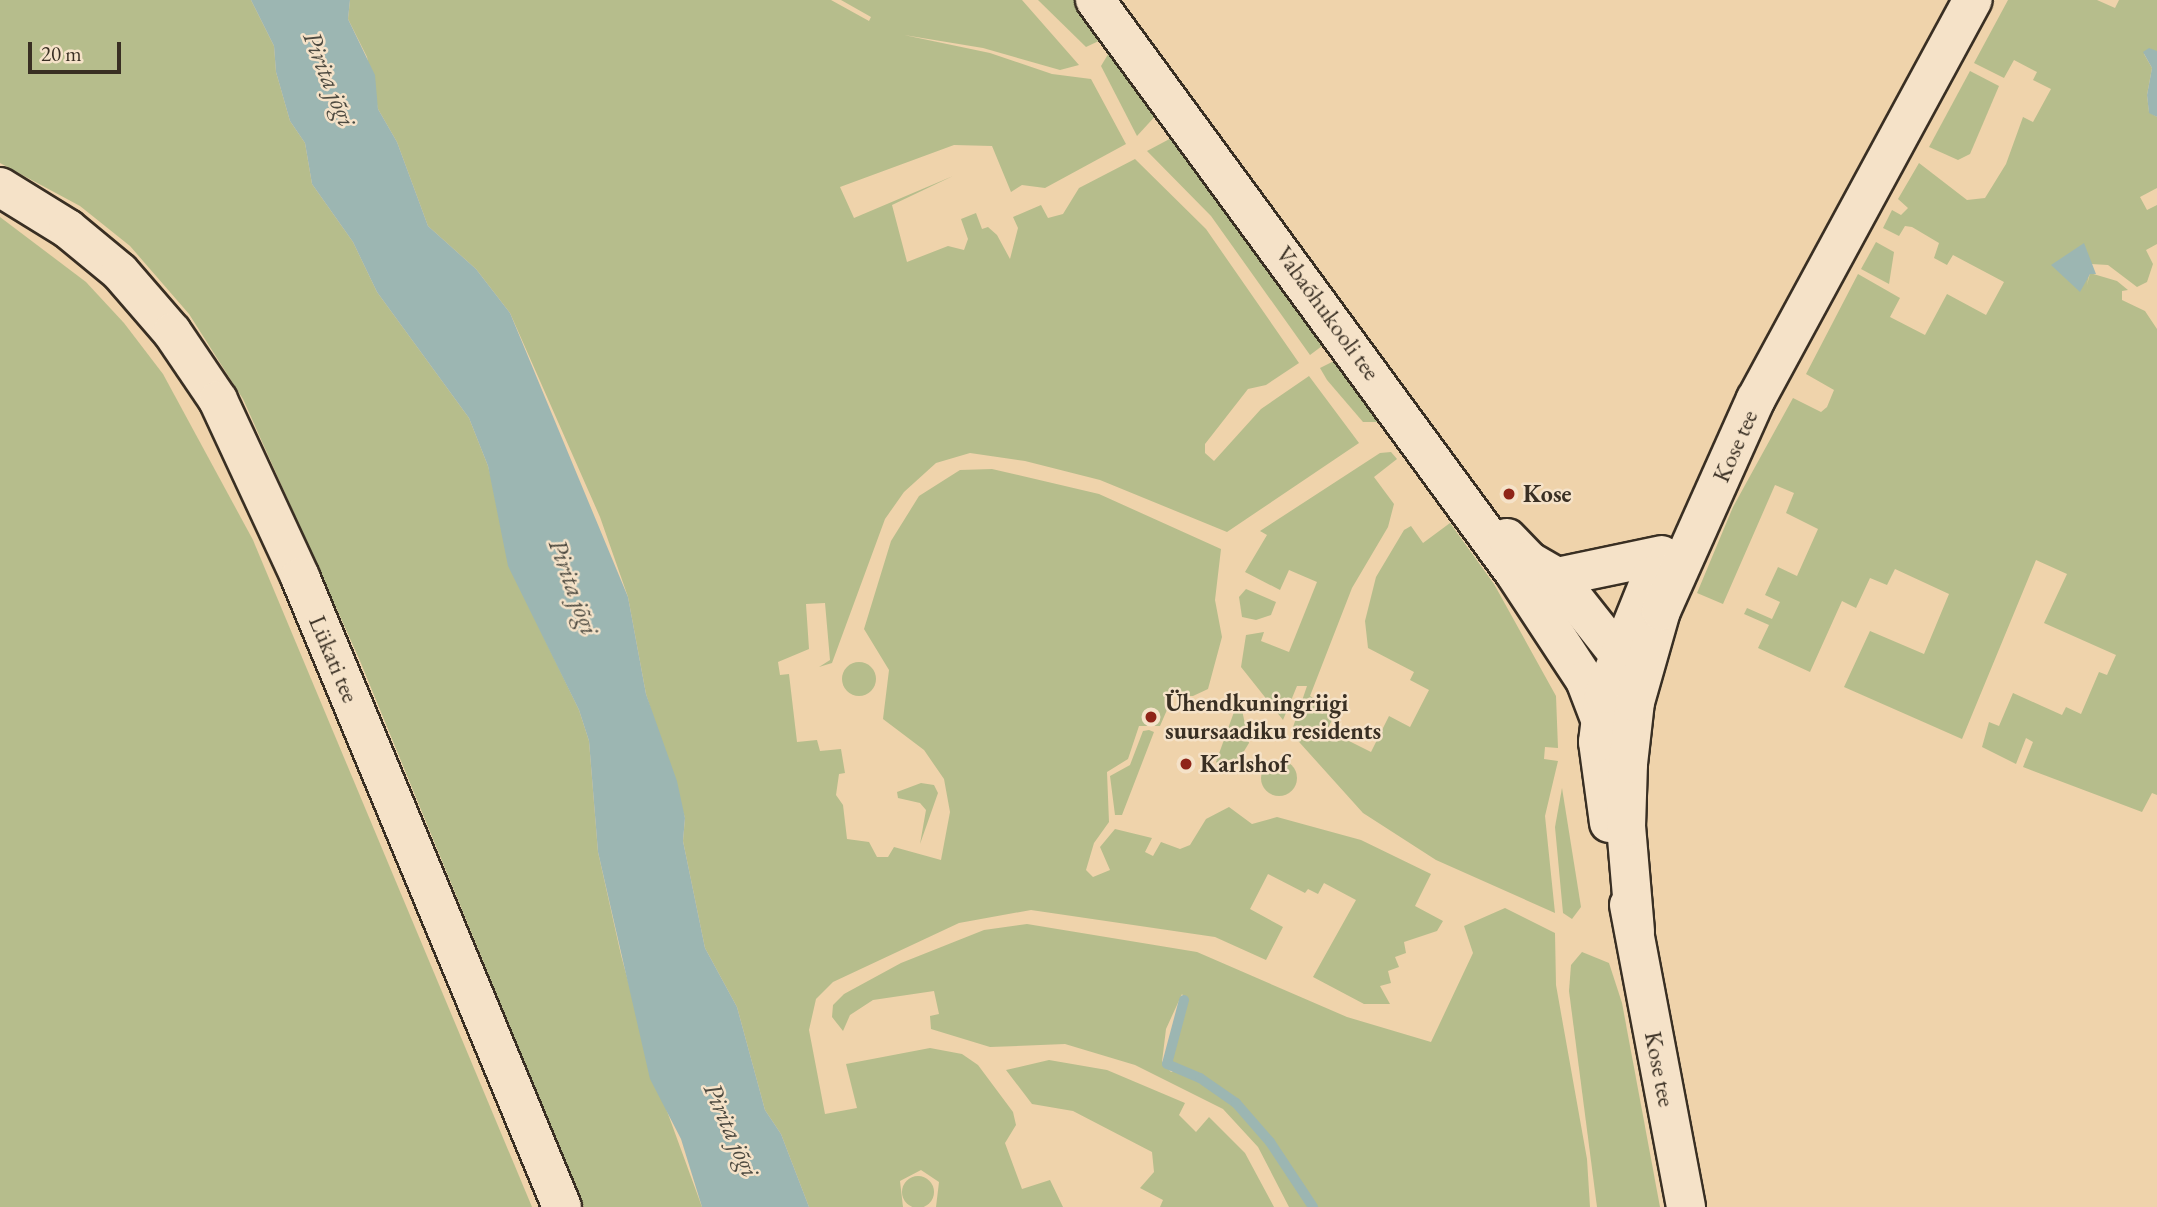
<!DOCTYPE html>
<meta charset="utf-8">
<style>
body{margin:0}
#map{position:relative;width:2157px;height:1207px;overflow:hidden;background:#efd3ab;font-family:"EB Garamond",serif}
div>[style]{position:absolute}
.green>*{inset:0;background:#b6bd8c}
.round{border-radius:50%}
.water>*{inset:0;background:#9cb6b2}
.stream>*{height:10px;margin:-5px;padding:0 5px;transform-origin:5px;border-radius:5px;background:#9cb6b2}
.roads{filter:drop-shadow(2px 0 #392f23) drop-shadow(-2px 0 #392f23) drop-shadow(0 2px #392f23) drop-shadow(0 -2px #392f23)}
.secondary>*{height:38px;margin:-19px;padding:0 19px;transform-origin:19px;border-radius:19px;background:#f5e2c8}
.dots>*{width:19px;height:19px;translate:-50% -50%;box-sizing:border-box;border:4px solid #f5e2c8;border-radius:50%}
span{translate:-50% -50%;white-space:nowrap;text-align:center;line-height:1.15;-webkit-text-stroke:5px #f5e2c8;paint-order:stroke}
.street-label{font-size:24px;color:#392f23}
.poi-label{font-size:24px;color:#392f23;font-weight:700}
.left{translate:0 -50%;text-align:left}
.water-label{font-size:26px;color:#4d4a40;font-style:italic}
.scale{position:absolute;left:28px;top:42px;width:93px;height:32px;box-sizing:border-box;border:4px solid #392f23;border-top:0;padding-left:9px;font-size:21px;line-height:24px;white-space:nowrap;color:#392f23;-webkit-text-stroke:5px #f5e2c8;paint-order:stroke}
</style>
<div id="map">
<div class="green">
<div style="clip-path:polygon(0 0,251px 0,274px 46px,276px 72px,290px 121px,305px 143px,312px 184px,353px 242px,377px 292px,469px 418px,488px 466px,519px 586px,579px 710px,589px 741px,598px 852px,621px 955px,652px 1070px,702px 1207px,584px 1207px,360px 661px,243px 399px,189px 314px,130px 246px,80px 206px,0 163px)"></div>
<div style="clip-path:polygon(350px 0,831px 0,869px 21px,871px 17px,841px 0,1022px 0,1079px 65px,1060px 70px,983px 48px,904px 35px,990px 53px,1052px 74px,1091px 79px,1126px 144px,1045px 188px,1022px 185px,1011px 192px,992px 146px,954px 145px,840px 187px,854px 218px,953px 176px,892px 205px,907px 262px,948px 246px,964px 250px,968px 239px,961px 219px,976px 213px,982px 229px,988px 227px,997px 235px,1010px 259px,1018px 228px,1013px 217px,1041px 205px,1048px 218px,1063px 214px,1079px 188px,1135px 159px,1206px 229px,1299px 363px,1266px 385px,1248px 389px,1205px 444px,1205px 453px,1214px 461px,1261px 409px,1309px 376px,1359px 443px,1227px 532px,1100px 480px,1025px 461px,970px 453px,936px 463px,904px 492px,885px 519px,832px 663px,819px 667px,830px 660px,825px 603px,806px 604px,809px 649px,778px 662px,780px 675px,789px 674px,797px 742px,817px 740px,820px 751px,841px 749px,845px 773px,839px 774px,836px 795px,843px 805px,847px 839px,869px 842px,877px 857px,888px 857px,894px 847px,941px 860px,950px 812px,944px 779px,924px 750px,883px 719px,889px 670px,864px 629px,891px 541px,919px 496px,960px 470px,992px 469px,1099px 494px,1221px 549px,1215px 600px,1222px 637px,1208px 689px,1193px 696px,1173px 696px,1160px 726px,1139px 726px,1128px 759px,1107px 772px,1109px 822px,1094px 843px,1086px 870px,1093px 877px,1110px 870px,1100px 847px,1115px 829px,1152px 838px,1145px 852px,1153px 856px,1161px 842px,1180px 849px,1190px 845px,1206px 819px,1229px 807px,1252px 824px,1277px 817px,1361px 840px,1431px 874px,1415px 906px,1443px 921px,1437px 931px,1404px 942px,1406px 953px,1395px 957px,1399px 967px,1388px 971px,1391px 983px,1380px 986px,1390px 1004px,1364px 1004px,1313px 977px,1356px 900px,1324px 883px,1318px 894px,1308px 889px,1305px 893px,1268px 874px,1250px 909px,1283px 927px,1266px 960px,1215px 937px,1031px 910px,959px 923px,833px 982px,816px 999px,809px 1030px,825px 1114px,857px 1108px,846px 1064px,930px 1048px,962px 1054px,978px 1065px,1013px 1112px,1016px 1125px,1005px 1143px,1022px 1189px,1050px 1180px,1063px 1207px,936px 1207px,939px 1182px,921px 1170px,900px 1181px,903px 1207px,809px 1207px,781px 1134px,765px 1110px,737px 1007px,705px 948px,683px 841px,685px 818px,646px 694px,628px 597px,600px 517px,510px 313px,476px 269px,428px 226px,397px 142px,378px 109px,367px 57px,348px 19px)"></div>
<div style="clip-path:polygon(1038px 0,1078px 0,1103px 39px,1086px 47px)"></div>
<div style="clip-path:polygon(2008px 0,2097px 0,2115px 8px,2119px 0,2157px 0,2157px 51px,2144px 54px,2152px 68px,2147px 95px,2149px 112px,2157px 117px,2157px 188px,2140px 197px,2147px 210px,2157px 205px,2157px 244px,2146px 250px,2153px 264px,2147px 282px,2137px 287px,2108px 265px,2091px 264px,2087px 285px,2090px 273px,2117px 281px,2128px 290px,2122px 291px,2122px 300px,2145px 311px,2157px 329px,2157px 795px,2152px 793px,2142px 812px,2023px 767px,2033px 742px,2026px 738px,2016px 764px,1982px 747px,1989px 722px,1999px 726px,2013px 693px,2062px 715px,2066px 707px,2081px 714px,2099px 672px,2107px 675px,2116px 655px,2044px 623px,2067px 574px,2036px 560px,1962px 739px,1844px 687px,1870px 631px,1924px 654px,1949px 594px,1895px 569px,1887px 585px,1870px 578px,1856px 608px,1842px 601px,1810px 672px,1758px 648px,1769px 625px,1744px 614px,1747px 608px,1772px 619px,1780px 602px,1765px 595px,1778px 567px,1797px 576px,1818px 529px,1786px 513px,1794px 493px,1775px 485px,1723px 604px,1697px 593px,1733px 507px,1793px 398px,1821px 412px,1827px 407px,1834px 390px,1806px 374px,1858px 274px,1900px 298px,1890px 317px,1925px 335px,1947px 294px,1986px 315px,2004px 282px,1953px 255px,1947px 265px,1934px 258px,1939px 243px,1912px 227px,1905px 226px,1899px 236px,1883px 228px,1892px 210px,1901px 215px,1908px 208px,1898px 199px,1919px 163px,1967px 200px,1985px 198px,2006px 164px,2023px 117px,2033px 122px,2051px 89px,2033px 80px,2037px 72px,2014px 60px,2004px 78px,1974px 63px)"></div>
<div style="clip-path:polygon(1113px 46px,1159px 112px,1137px 136px,1101px 66px)"></div>
<div style="clip-path:polygon(1970px 71px,1999px 86px,1970px 154px,1958px 160px,1929px 147px)"></div>
<div style="clip-path:polygon(1177px 135px,1326px 343px,1310px 355px,1211px 216px,1147px 151px)"></div>
<div style="clip-path:polygon(0 217px,86px 282px,124px 323px,163px 374px,253px 540px,532px 1207px,0 1207px)"></div>
<div style="clip-path:polygon(1876px 242px,1894px 252px,1889px 284px,1861px 269px)"></div>
<div style="clip-path:polygon(1340px 358px,1385px 418px,1380px 422px,1363px 422px,1327px 380px,1320px 368px)"></div>
<div style="clip-path:polygon(1391px 452px,1397px 459px,1374px 477px,1394px 504px,1388px 527px,1352px 588px,1310px 696px,1336px 712px,1327px 730px,1371px 752px,1389px 716px,1410px 727px,1429px 690px,1410px 680px,1414px 672px,1368px 648px,1365px 621px,1376px 577px,1404px 530px,1411px 526px,1423px 543px,1450px 523px,1494px 584px,1556px 696px,1558px 748px,1545px 747px,1544px 759px,1558px 761px,1545px 816px,1555px 913px,1436px 860px,1363px 813px,1291px 733px,1307px 686px,1297px 686px,1283px 720px,1241px 667px,1246px 635px,1264px 632px,1261px 641px,1289px 652px,1317px 582px,1289px 570px,1280px 590px,1245px 572px,1267px 535px,1260px 531px,1380px 453px)"></div>
<div style="clip-path:polygon(1246px 589px,1276px 602px,1271px 615px,1256px 620px,1242px 617px,1239px 597px)"></div>
<div class="round" style="left:842px;top:662px;width:34px;height:34px"></div>
<div style="clip-path:polygon(1242px 710px,1249px 743px,1238px 761px,1223px 767px,1216px 762px,1234px 712px)"></div>
<div style="clip-path:polygon(1149px 730px,1154px 732px,1122px 815px,1115px 815px,1110px 776px,1130px 765px,1143px 731px)"></div>
<div class="round" style="left:1261px;top:760px;width:36px;height:36px"></div>
<div style="clip-path:polygon(921px 783px,934px 785px,938px 793px,920px 844px,926px 810px,920px 803px,898px 798px,897px 792px)"></div>
<div style="clip-path:polygon(1562px 788px,1581px 907px,1572px 919px,1563px 913px,1555px 827px)"></div>
<div style="clip-path:polygon(evenodd,1505px 908px,1555px 933px,1556px 985px,1587px 1159px,1590px 1207px,1289px 1207px,1258px 1147px,1223px 1109px,1135px 1065px,1065px 1044px,990px 1047px,931px 1029px,930px 1016px,939px 1014px,934px 991px,873px 1000px,850px 1015px,843px 1031px,832px 1017px,833px 1005px,844px 994px,901px 963px,984px 930px,1027px 924px,1197px 952px,1347px 1017px,1431px 1042px,1473px 953px,1464px 926px,1505px 908px,1182px 994px,1187px 1003px,1170px 1058px,1179px 1070px,1171px 1072px,1162px 1062px,1166px 1029px,1182px 994px)"></div>
<div style="clip-path:polygon(1582px 952px,1609px 963px,1622px 1003px,1660px 1207px,1597px 1207px,1569px 991px,1571px 965px)"></div>
<div style="clip-path:polygon(1049px 1060px,1107px 1070px,1185px 1103px,1179px 1115px,1196px 1132px,1209px 1117px,1245px 1153px,1274px 1207px,1160px 1207px,1163px 1200px,1140px 1188px,1154px 1172px,1152px 1152px,1073px 1111px,1032px 1104px,1006px 1070px)"></div>
<div class="round" style="left:902px;top:1176px;width:32px;height:32px"></div>
</div>
<div class="water">
<div style="clip-path:polygon(251px 0,350px 0,348px 19px,375px 75px,378px 109px,397px 142px,428px 226px,476px 269px,510px 313px,628px 597px,646px 694px,677px 781px,685px 818px,683px 841px,705px 948px,737px 1007px,765px 1110px,781px 1134px,809px 1207px,702px 1207px,681px 1139px,650px 1079px,598px 852px,589px 741px,579px 710px,508px 566px,488px 466px,469px 418px,377px 292px,353px 242px,312px 184px,305px 143px,290px 121px,276px 72px,274px 46px)"></div>
<div style="clip-path:polygon(2149px 48px,2157px 51px,2157px 117px,2149px 113px,2147px 95px,2152px 68px,2143px 52px)"></div>
<div style="clip-path:polygon(2084px 243px,2096px 274px,2090px 274px,2080px 292px,2051px 265px)"></div>
</div>
<div class="stream">
<div style="left:1184px;top:1000px;width:66px;rotate:104.9deg"></div>
<div style="left:1167px;top:1064px;width:36px;rotate:23deg"></div>
<div style="left:1200px;top:1078px;width:44px;rotate:34.8deg"></div>
<div style="left:1236px;top:1103px;width:52px;rotate:48.9deg"></div>
<div style="left:1270px;top:1142px;width:78px;rotate:56.5deg"></div>
</div>
<div class="roads">
<div class="secondary">
<div style="left:1095px;top:0;width:709px;rotate:53.78deg"></div>
<div style="left:1514px;top:572px;width:129px;rotate:56.7deg"></div>
<div style="left:1585px;top:680px;width:42px;rotate:69deg"></div>
<div style="left:0;top:187px;width:80px;rotate:31.7deg"></div>
<div style="left:68px;top:229px;width:67px;rotate:39.6deg"></div>
<div style="left:120px;top:272px;width:79px;rotate:49.1deg"></div>
<div style="left:172px;top:332px;width:82px;rotate:55.9deg"></div>
<div style="left:218px;top:400px;width:195px;rotate:65.1deg"></div>
<div style="left:300px;top:577px;width:682px;rotate:67.42deg"></div>
<div style="left:1507px;top:538px;width:32px;rotate:46deg"></div>
<div style="left:1529px;top:561px;width:32px;rotate:30deg"></div>
<div style="left:1557px;top:577px;width:117px;rotate:51.6deg"></div>
<div style="left:1557px;top:577px;width:107px;rotate:-11.8deg"></div>
<div style="left:1609px;top:823px;width:82px;rotate:-97.7deg"></div>
<div style="left:1598px;top:742px;width:48px;rotate:-82.9deg"></div>
<div style="left:1604px;top:694px;width:128px;rotate:-68deg"></div>
<div style="left:1629px;top:905px;width:307px;rotate:79.3deg"></div>
<div style="left:1635px;top:931px;width:104px;rotate:-94.9deg"></div>
<div style="left:1626px;top:827px;width:63px;rotate:-88.2deg"></div>
<div style="left:1628px;top:764px;width:62px;rotate:-83.6deg"></div>
<div style="left:1635px;top:702px;width:95px;rotate:-74.1deg"></div>
<div style="left:1661px;top:611px;width:232px;rotate:-65.9deg"></div>
<div style="left:1756px;top:399px;width:454px;rotate:-61.5deg"></div>
</div>
</div>
<div class="dots">
<div style="left:1509px;top:494px;background:#8f2418"></div>
<div style="left:1151px;top:717px;background:#8f2418"></div>
<div style="left:1186px;top:764px;background:#8f2418"></div>
</div>
<div class="street-label">
<span style="left:1328px;top:313px;rotate:54deg">Vabaõhukooli tee</span>
<span style="left:1735px;top:446px;rotate:-66deg">Kose tee</span>
<span style="left:334px;top:659px;rotate:67deg">Lükati tee</span>
<span style="left:1660px;top:1069px;rotate:79deg">Kose tee</span>
</div>
<div class="poi-label">
<span class="left" style="left:1523px;top:494px">Kose</span>
<span class="left" style="left:1165px;top:717px">Ühendkuningriigi<br>suursaadiku residents</span>
<span class="left" style="left:1200px;top:764px">Karlshof</span>
</div>
<div class="water-label">
<span style="left:329px;top:79px;rotate:68deg">Pirita jõgi</span>
<span style="left:573px;top:587px;rotate:70deg">Pirita jõgi</span>
<span style="left:731px;top:1130px;rotate:66deg">Pirita jõgi</span>
</div>
<div class="scale">20 m</div>
</div>
